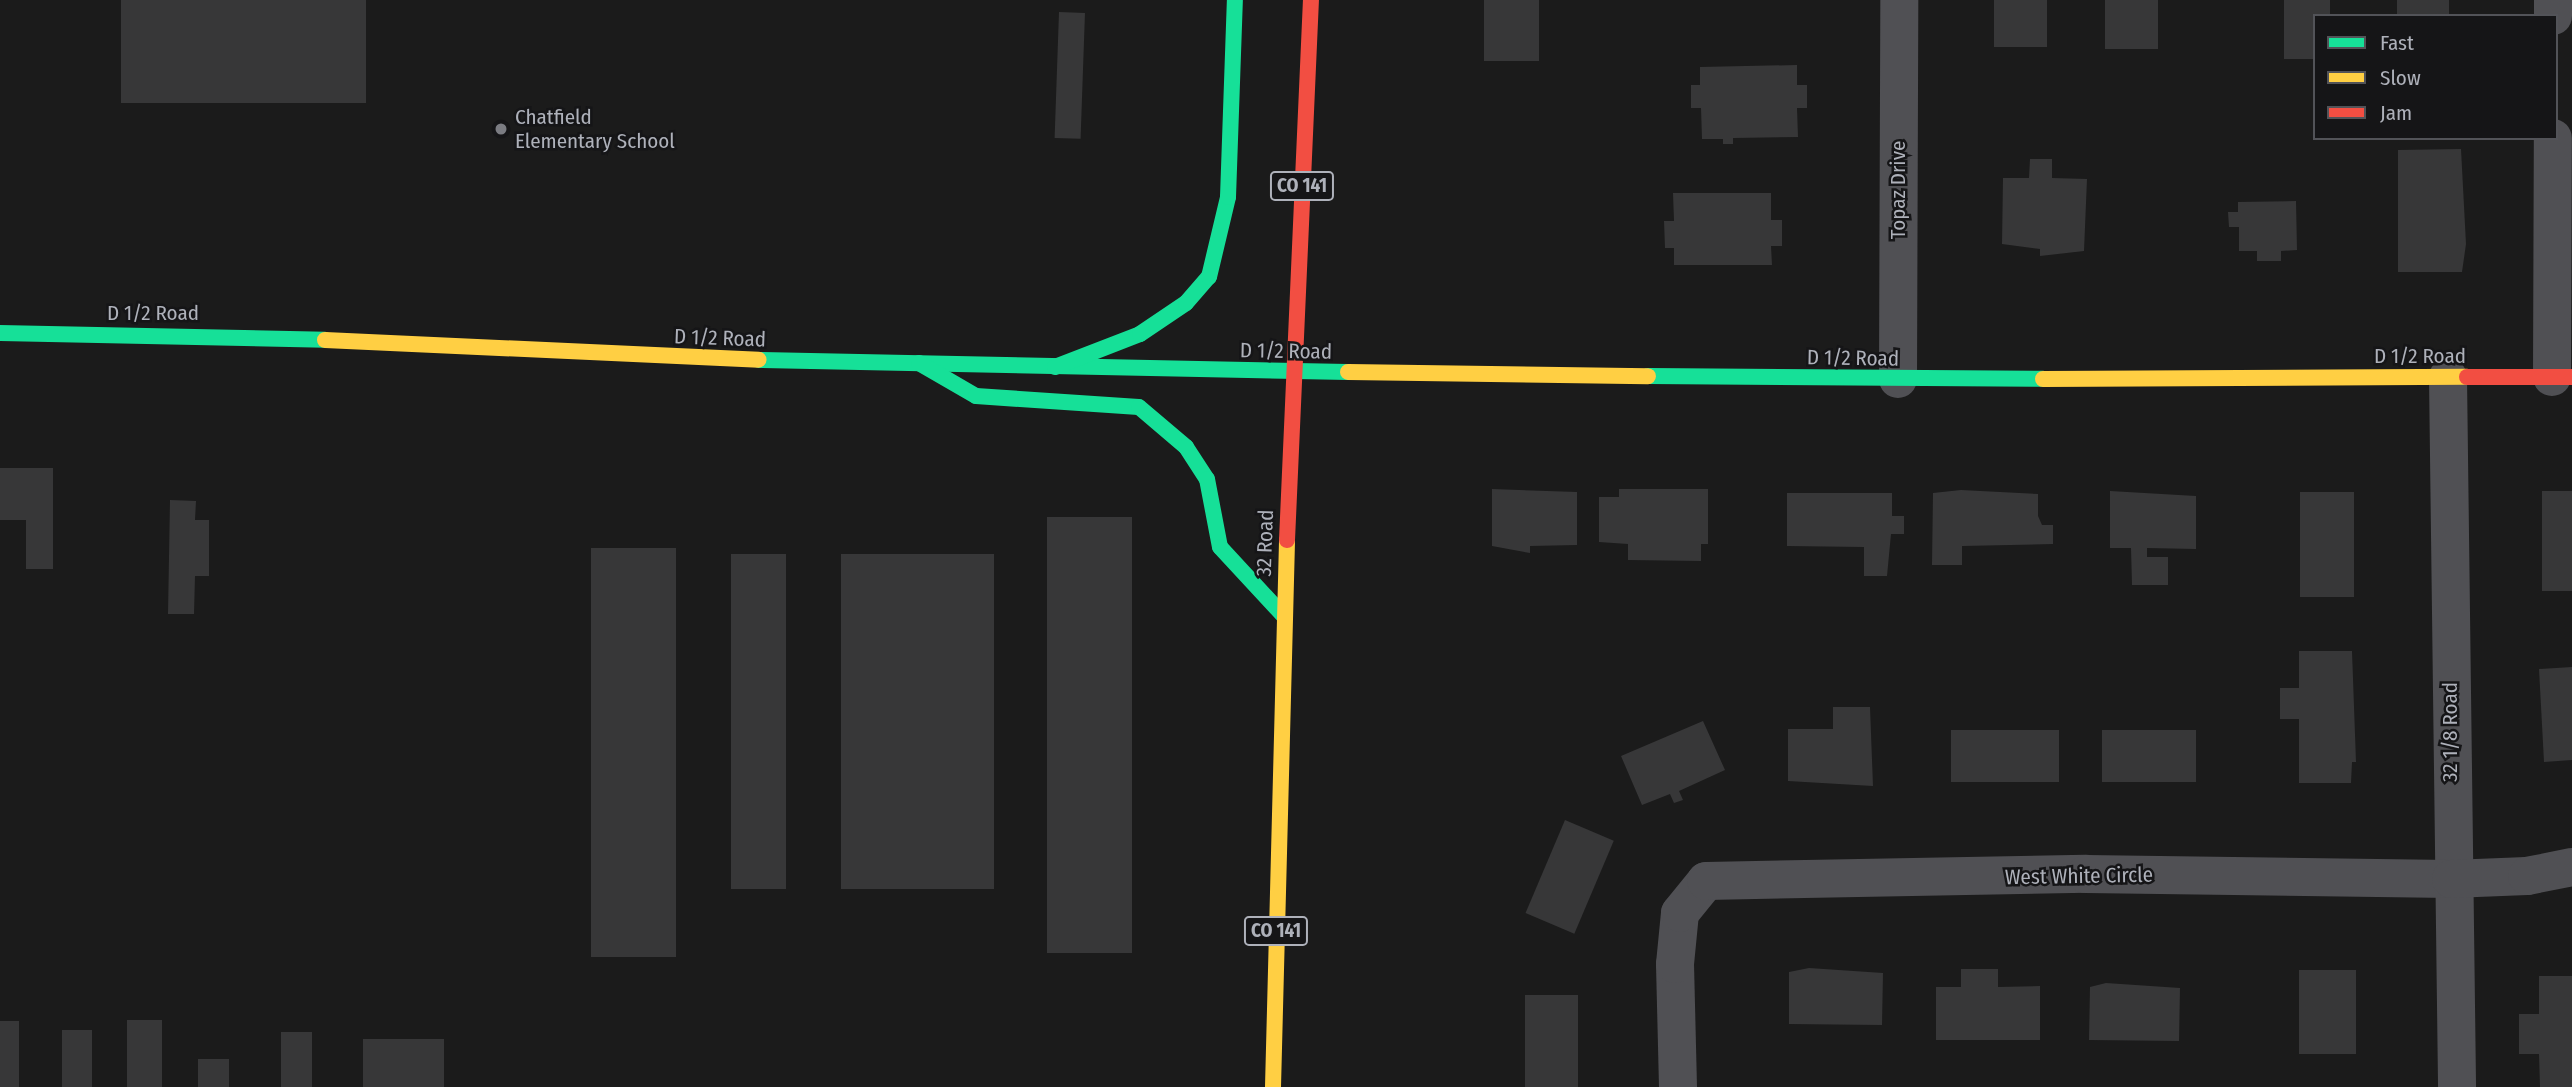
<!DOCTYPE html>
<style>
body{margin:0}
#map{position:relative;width:2572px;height:1087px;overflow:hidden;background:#1b1b1b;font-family:"Fira Sans Condensed",sans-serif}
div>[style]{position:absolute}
.building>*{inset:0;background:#373738;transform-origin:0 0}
.street>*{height:38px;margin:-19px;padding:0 19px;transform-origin:19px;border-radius:19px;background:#505054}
.fast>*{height:16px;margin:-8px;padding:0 8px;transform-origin:8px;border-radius:8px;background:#16e098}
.slow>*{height:16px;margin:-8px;padding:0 8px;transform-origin:8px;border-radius:8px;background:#ffcf43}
.jam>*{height:16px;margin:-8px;padding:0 8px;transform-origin:8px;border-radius:8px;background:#f24e42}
.dots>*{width:19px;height:19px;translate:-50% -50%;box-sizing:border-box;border:4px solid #151517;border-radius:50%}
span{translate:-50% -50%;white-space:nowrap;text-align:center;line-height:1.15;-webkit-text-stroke:5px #151517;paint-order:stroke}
.shield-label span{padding:2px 5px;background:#151517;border:2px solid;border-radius:5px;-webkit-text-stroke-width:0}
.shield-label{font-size:19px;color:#aeb1ba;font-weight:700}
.poi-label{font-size:21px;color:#aeb1ba}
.left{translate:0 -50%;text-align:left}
.street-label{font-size:21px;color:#aeb1ba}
.legend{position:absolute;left:2313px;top:14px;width:245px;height:126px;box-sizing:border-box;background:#151517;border:2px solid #525358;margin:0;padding:9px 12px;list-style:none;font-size:21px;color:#aeb1ba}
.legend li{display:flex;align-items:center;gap:14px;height:35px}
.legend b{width:35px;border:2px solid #525358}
</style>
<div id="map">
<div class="building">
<div style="left:121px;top:0;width:245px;height:103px"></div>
<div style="left:1484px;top:0;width:55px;height:61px"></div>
<div style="left:1994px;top:0;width:53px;height:47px"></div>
<div style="left:2105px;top:0;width:53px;height:49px"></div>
<div style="clip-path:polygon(2284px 0,2330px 0,2330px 16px,2315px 16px,2315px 59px,2284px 59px)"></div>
<div style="left:2397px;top:0;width:52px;height:16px"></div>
<div style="left:1059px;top:12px;width:26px;height:126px;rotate:2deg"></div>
<div style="clip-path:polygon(1797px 65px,1797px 85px,1807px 85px,1807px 108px,1797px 108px,1798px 137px,1733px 138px,1733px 144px,1723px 144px,1723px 139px,1702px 139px,1701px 108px,1691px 108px,1691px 85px,1700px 85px,1700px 67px)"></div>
<div style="clip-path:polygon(2461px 149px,2466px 244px,2462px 272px,2398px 272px,2398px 150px)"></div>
<div style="clip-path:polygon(2030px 159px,2052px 159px,2052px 178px,2087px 179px,2084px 251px,2040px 256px,2040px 249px,2002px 244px,2003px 178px,2029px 178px)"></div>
<div style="clip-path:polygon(1673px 193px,1771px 193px,1771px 220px,1782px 220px,1782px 246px,1771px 246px,1772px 265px,1674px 265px,1674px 248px,1665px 248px,1664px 221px,1674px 221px)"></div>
<div style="clip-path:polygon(2296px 201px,2297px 250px,2281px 251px,2281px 261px,2257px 261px,2257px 251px,2239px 251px,2239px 227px,2229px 227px,2228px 212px,2238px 212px,2238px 202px)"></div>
<div style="clip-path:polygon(0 468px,53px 468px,53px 569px,26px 569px,26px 520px,0 520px)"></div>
<div style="clip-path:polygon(1492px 489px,1577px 492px,1577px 545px,1530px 546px,1530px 553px,1492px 546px)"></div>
<div style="clip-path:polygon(1619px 489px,1708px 489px,1708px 544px,1701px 544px,1701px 561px,1628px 560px,1628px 544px,1599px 542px,1599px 497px,1619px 497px)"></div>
<div style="clip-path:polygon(1961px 490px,2038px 494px,2038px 516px,2042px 525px,2053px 525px,2053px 544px,1962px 546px,1962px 565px,1932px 565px,1933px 493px)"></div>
<div style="clip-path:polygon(2110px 491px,2196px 496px,2196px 549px,2147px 548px,2147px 557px,2168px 557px,2168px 585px,2132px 585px,2131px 548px,2110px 548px)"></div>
<div style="left:2542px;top:491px;width:30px;height:100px"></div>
<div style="left:2300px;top:492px;width:54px;height:105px"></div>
<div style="clip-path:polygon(1787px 493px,1892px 493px,1892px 516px,1904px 516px,1904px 534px,1891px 534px,1887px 576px,1864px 576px,1864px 547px,1787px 546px)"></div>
<div style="clip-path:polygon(170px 500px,196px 501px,195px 520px,209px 520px,209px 576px,195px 576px,194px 614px,168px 614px)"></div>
<div style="left:1047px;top:517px;width:85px;height:436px"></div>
<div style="left:591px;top:548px;width:85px;height:409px"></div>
<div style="left:731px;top:554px;width:55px;height:335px"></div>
<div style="left:841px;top:554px;width:153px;height:335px"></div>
<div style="clip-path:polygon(2299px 651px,2352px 651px,2356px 762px,2352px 762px,2351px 783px,2299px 783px,2299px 719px,2280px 719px,2280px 688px,2299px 688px)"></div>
<div style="clip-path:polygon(2572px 667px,2572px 760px,2544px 762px,2539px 669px)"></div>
<div style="clip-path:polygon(1833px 707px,1870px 707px,1873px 786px,1788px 781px,1788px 729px,1833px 729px)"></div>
<div style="clip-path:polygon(1703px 721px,1725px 770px,1679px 791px,1683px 800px,1674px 803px,1670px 794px,1642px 805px,1621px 756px)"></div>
<div style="left:1951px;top:730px;width:108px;height:52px"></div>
<div style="left:2102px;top:730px;width:94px;height:52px"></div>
<div style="left:1565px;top:820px;width:53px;height:101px;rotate:23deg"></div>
<div style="clip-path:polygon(1809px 968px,1883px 973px,1882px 1025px,1789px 1024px,1789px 972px)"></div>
<div style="clip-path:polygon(1961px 969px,1998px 969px,1998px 987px,2040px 986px,2040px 1040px,1936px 1040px,1936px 987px,1961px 987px)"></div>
<div style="left:2299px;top:970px;width:57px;height:84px"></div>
<div style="clip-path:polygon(2539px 976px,2572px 976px,2572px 1087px,2540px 1087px,2539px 1054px,2519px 1054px,2519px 1014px,2539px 1014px)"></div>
<div style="clip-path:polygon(2106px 983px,2180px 988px,2179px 1041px,2089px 1040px,2090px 987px)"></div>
<div style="left:1525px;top:995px;width:53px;height:92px"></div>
<div style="left:127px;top:1020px;width:35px;height:67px"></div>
<div style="left:0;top:1021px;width:19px;height:66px"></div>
<div style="left:62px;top:1030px;width:30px;height:57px"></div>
<div style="left:281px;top:1032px;width:31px;height:55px"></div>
<div style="left:363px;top:1039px;width:81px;height:48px"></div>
<div style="left:198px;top:1059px;width:31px;height:28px"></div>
</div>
<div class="street">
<div style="left:2553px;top:16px;width:16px;rotate:-90deg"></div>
<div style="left:2448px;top:377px;width:710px;rotate:89.27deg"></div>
<div style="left:2552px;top:377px;width:239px;rotate:-89.8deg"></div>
<div style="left:1898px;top:379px;width:379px;rotate:-89.8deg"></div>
<div style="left:1678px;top:1087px;width:123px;rotate:-91.4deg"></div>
<div style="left:1675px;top:964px;width:51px;rotate:-84.4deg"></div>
<div style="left:1680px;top:913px;width:41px;rotate:-50.9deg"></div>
<div style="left:1706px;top:881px;width:380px;rotate:-1.1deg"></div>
<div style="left:2086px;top:874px;width:365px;rotate:0.8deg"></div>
<div style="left:2451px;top:879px;width:76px;rotate:-2.3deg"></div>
<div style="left:2527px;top:876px;width:46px;rotate:-11.3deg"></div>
</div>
<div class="fast">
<div style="left:0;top:333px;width:325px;rotate:1.2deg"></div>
<div style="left:759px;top:360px;width:589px;rotate:1.17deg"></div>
<div style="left:919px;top:363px;width:66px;rotate:30.1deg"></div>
<div style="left:976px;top:396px;width:163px;rotate:3.9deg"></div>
<div style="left:1139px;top:407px;width:62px;rotate:40.4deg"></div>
<div style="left:1186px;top:447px;width:38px;rotate:57deg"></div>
<div style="left:1207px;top:479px;width:69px;rotate:79.2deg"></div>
<div style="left:1220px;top:547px;width:94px;rotate:47.2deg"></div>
<div style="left:1055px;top:367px;width:91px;rotate:-21.2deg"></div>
<div style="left:1140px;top:334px;width:55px;rotate:-34deg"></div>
<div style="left:1186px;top:303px;width:35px;rotate:-49deg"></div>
<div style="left:1209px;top:277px;width:82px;rotate:-76.6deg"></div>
<div style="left:1228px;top:197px;width:197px;rotate:-88deg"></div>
<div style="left:1648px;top:376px;width:395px;rotate:0.4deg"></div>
</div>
<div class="slow">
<div style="left:325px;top:340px;width:434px;rotate:2.6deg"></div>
<div style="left:1348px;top:372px;width:300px;rotate:0.8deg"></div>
<div style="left:2043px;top:379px;width:424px;rotate:-0.3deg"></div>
<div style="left:1273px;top:1087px;width:547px;rotate:-88.53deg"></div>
</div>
<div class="jam">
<div style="left:2467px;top:377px;width:105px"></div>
<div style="left:1287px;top:540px;width:541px;rotate:-87.46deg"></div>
</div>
<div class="dots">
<div style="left:501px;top:129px;background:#7b7c82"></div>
</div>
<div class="shield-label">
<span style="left:1302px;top:186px">CO 141</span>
<span style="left:1276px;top:931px">CO 141</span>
</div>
<div class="poi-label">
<span class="left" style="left:515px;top:129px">Chatfield<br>Elementary School</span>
</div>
<div class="street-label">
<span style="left:1898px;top:190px;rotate:-90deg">Topaz Drive</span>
<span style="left:153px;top:313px">D 1/2 Road</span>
<span style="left:720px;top:338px;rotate:2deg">D 1/2 Road</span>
<span style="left:1286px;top:351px;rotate:1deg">D 1/2 Road</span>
<span style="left:2420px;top:356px">D 1/2 Road</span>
<span style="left:1853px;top:358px;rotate:1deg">D 1/2 Road</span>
<span style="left:1265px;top:543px;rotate:-88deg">32 Road</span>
<span style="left:2450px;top:732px;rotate:-90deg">32 1/8 Road</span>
<span style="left:2079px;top:876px;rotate:-1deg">West White Circle</span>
</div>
<ul class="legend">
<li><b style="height:9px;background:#16e098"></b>Fast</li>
<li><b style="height:9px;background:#ffcf43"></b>Slow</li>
<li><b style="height:9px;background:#f24e42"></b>Jam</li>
</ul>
</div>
